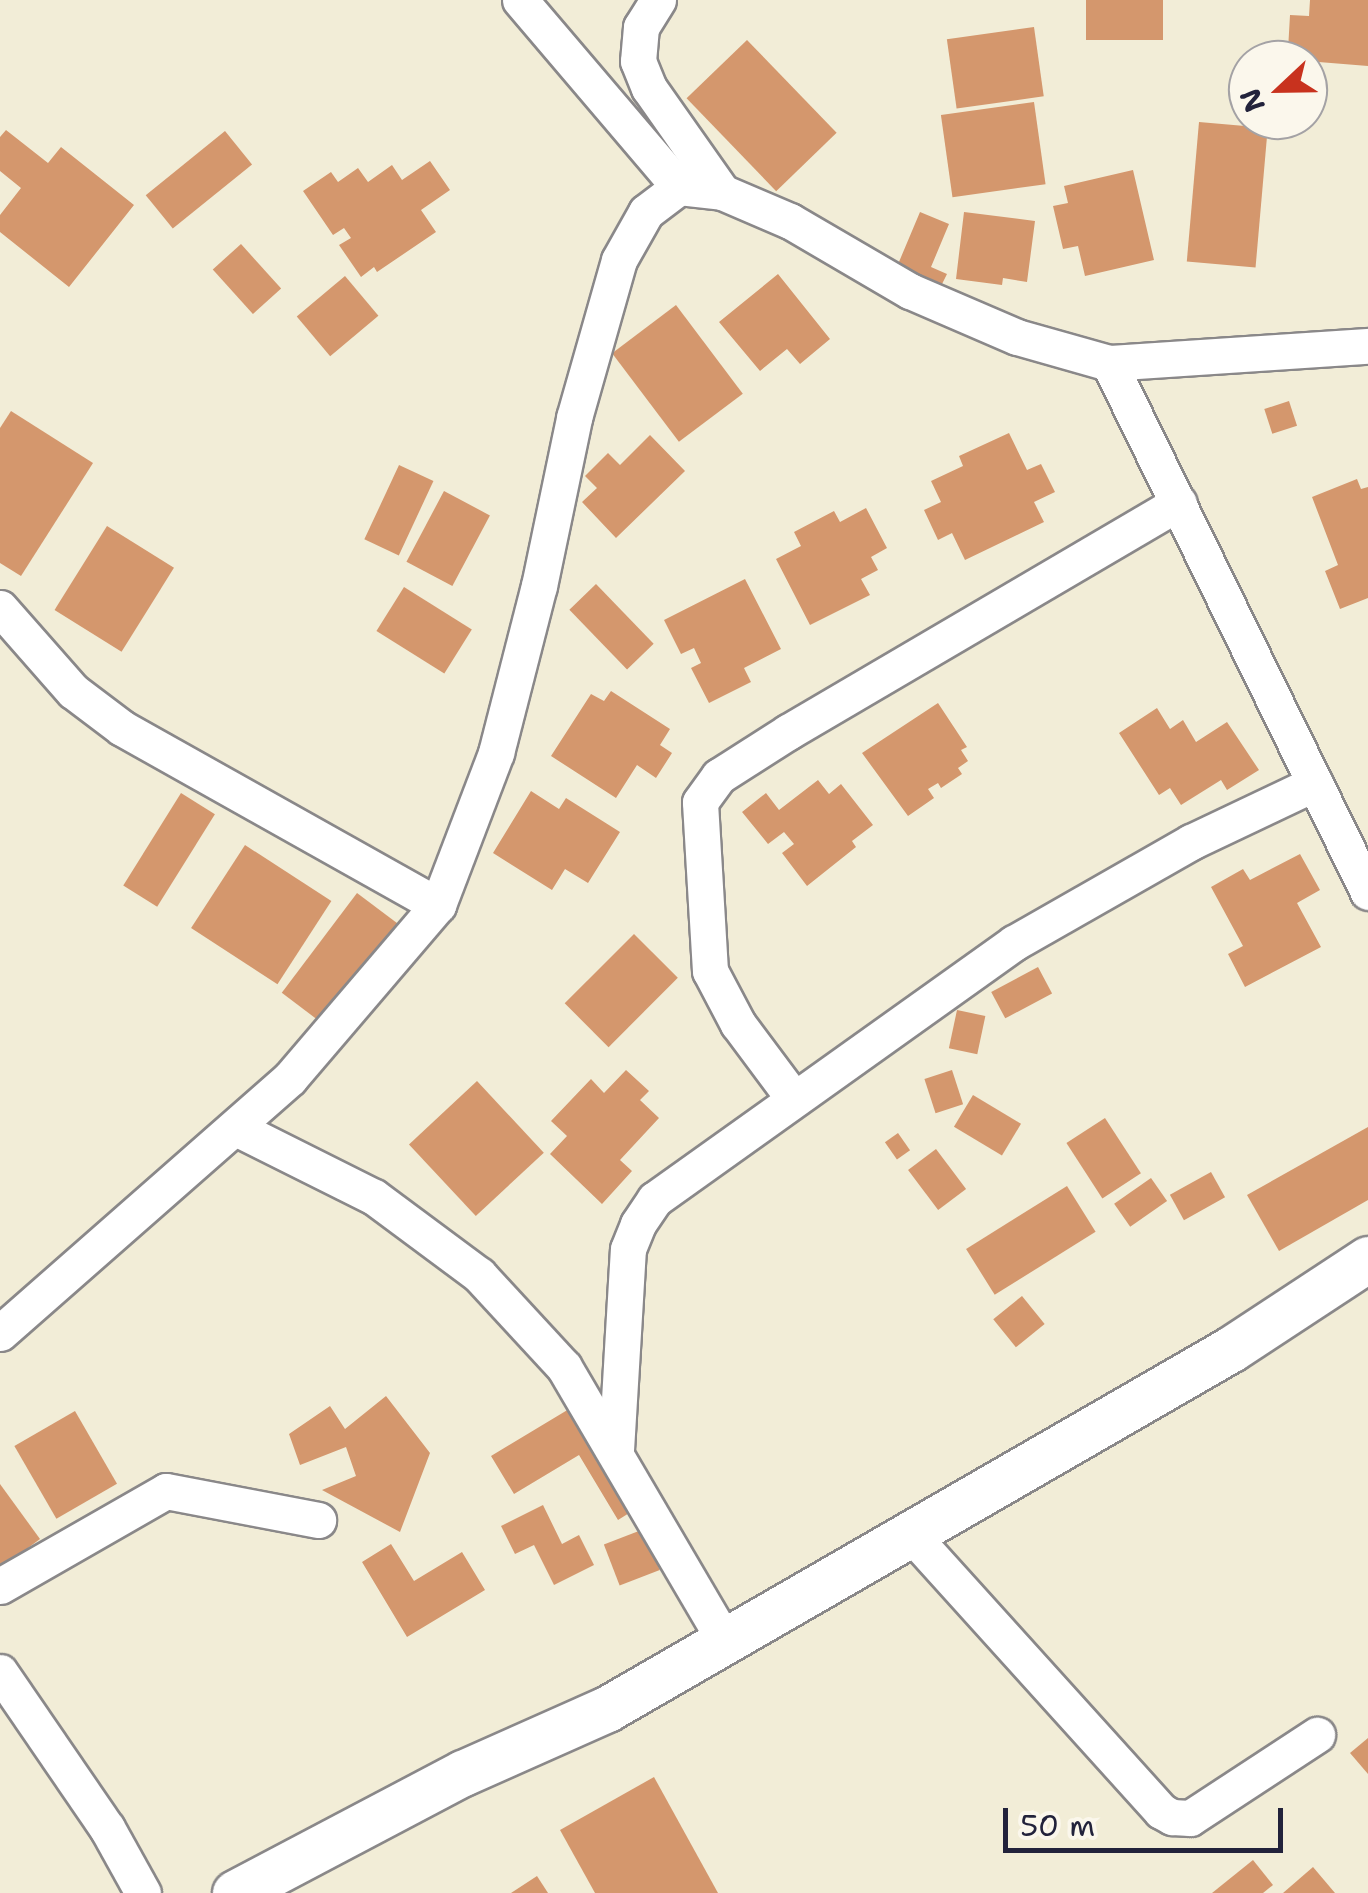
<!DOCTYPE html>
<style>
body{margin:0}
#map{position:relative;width:1368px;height:1893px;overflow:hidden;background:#f2edd7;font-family:"Shantell Sans",sans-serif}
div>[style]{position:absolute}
.building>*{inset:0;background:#d4976d;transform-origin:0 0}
.roads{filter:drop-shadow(2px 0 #8a8889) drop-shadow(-2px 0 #8a8889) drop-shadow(0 2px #8a8889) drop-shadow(0 -2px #8a8889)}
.minor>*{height:35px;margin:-17.5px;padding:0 17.5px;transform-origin:17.5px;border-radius:17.5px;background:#fff}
.tertiary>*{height:45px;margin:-22.5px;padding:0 22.5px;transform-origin:22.5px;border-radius:22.5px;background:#fff}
span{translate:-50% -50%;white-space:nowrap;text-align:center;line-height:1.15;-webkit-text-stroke:8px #fbf7ec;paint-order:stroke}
.north{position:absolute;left:1228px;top:40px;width:100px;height:100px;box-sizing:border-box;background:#fbf7ec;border:2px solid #a4a2a5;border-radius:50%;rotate:248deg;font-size:28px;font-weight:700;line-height:40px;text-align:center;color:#22223b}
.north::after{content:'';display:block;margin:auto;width:35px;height:45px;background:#c8321e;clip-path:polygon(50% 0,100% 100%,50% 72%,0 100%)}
.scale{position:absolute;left:1003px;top:1808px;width:280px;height:45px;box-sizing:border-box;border:5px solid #22223b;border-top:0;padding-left:12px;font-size:30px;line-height:35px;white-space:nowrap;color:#22223b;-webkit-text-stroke:8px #fbf7ec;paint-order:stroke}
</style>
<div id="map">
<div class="building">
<div style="left:1086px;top:0;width:77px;height:40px"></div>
<div style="clip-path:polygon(1310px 0,1368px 0,1368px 66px,1294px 60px,1295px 51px,1288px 50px,1290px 15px,1309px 16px)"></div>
<div style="left:1034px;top:27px;width:70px;height:88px;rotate:82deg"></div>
<div style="left:747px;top:40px;width:129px;height:84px;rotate:46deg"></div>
<div style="left:1034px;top:102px;width:83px;height:94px;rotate:82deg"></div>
<div style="left:1199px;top:122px;width:69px;height:140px;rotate:5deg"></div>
<div style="clip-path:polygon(6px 130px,48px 163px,61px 147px,134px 205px,69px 287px,0 232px,0 215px,21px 188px,0 171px,0 137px)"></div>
<div style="left:225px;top:131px;width:43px;height:102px;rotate:51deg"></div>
<div style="clip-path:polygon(430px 161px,450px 190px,421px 210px,436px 232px,377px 272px,374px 267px,361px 277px,339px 245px,351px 238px,344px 228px,333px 235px,303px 191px,331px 172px,338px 182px,358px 168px,368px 182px,392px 165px,402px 180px)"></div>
<div style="clip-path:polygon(1133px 170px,1154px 260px,1085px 276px,1078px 246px,1063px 249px,1053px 206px,1068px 203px,1064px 186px)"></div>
<div style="clip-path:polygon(920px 212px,949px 224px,931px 267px,947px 274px,940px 288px,896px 269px)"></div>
<div style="clip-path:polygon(964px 212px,1035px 221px,1027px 282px,1003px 278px,1002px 285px,956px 279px)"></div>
<div style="left:241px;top:244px;width:60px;height:38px;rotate:48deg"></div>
<div style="clip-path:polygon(778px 274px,830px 339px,800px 364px,787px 349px,760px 371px,719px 322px)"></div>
<div style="left:345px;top:276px;width:52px;height:63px;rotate:50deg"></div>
<div style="left:676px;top:305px;width:111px;height:80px;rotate:53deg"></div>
<div style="left:1289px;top:401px;width:26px;height:26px;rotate:72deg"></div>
<div style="clip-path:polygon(11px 411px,93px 463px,21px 576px,0 563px,0 428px)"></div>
<div style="clip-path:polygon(1009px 433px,1027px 470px,1041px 464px,1055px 492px,1034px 502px,1044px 522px,965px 560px,952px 533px,938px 540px,924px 510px,941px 502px,931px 481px,963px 466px,959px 456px)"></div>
<div style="clip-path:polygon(650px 435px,685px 471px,616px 538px,582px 502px,597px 488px,585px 476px,608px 453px,620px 465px)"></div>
<div style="left:399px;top:465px;width:38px;height:82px;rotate:25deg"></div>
<div style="clip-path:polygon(1357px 479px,1361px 489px,1368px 487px,1368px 598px,1340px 609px,1325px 571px,1338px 565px,1312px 497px)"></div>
<div style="left:444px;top:491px;width:52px;height:80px;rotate:28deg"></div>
<div style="clip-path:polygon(866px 508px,887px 548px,871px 557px,878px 570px,861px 579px,870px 595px,810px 625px,776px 559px,801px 546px,794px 532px,834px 511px,840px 522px)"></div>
<div style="left:107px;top:526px;width:79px;height:99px;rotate:32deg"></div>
<div style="clip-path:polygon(745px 579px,781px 649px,744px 668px,751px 682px,709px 703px,691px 668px,701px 663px,694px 648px,681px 654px,664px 620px)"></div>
<div style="left:596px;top:584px;width:83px;height:37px;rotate:46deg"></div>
<div style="left:404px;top:587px;width:80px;height:52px;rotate:32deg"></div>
<div style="clip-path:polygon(611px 691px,670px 729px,660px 745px,672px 753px,656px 778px,637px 765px,616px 798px,551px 756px,591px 694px,604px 701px)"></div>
<div style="clip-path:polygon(938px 703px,967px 747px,961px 750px,968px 761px,958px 768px,962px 774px,941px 788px,938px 783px,928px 789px,934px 798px,908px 816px,862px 753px)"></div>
<div style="clip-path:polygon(1157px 708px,1170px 729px,1183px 720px,1196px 742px,1227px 722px,1259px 770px,1227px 790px,1221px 780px,1181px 805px,1170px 788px,1159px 795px,1119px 733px)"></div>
<div style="clip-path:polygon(818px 780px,829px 794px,841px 784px,873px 825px,852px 841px,856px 847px,807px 886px,782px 853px,794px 844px,784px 832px,768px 844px,742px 812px,766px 793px,779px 810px)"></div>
<div style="clip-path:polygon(531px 791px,559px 809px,566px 798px,620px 832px,588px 883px,565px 869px,552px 890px,493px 853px)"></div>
<div style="left:181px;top:793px;width:40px;height:109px;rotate:32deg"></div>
<div style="left:245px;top:845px;width:103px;height:99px;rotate:33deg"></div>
<div style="clip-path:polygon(1300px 854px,1320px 890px,1297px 903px,1321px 947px,1245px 987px,1228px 954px,1243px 946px,1211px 887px,1243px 869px,1250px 880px)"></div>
<div style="left:357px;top:893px;width:55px;height:125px;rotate:37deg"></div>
<div style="left:634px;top:934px;width:62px;height:98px;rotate:45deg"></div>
<div style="left:1038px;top:967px;width:30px;height:53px;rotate:62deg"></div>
<div style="left:957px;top:1010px;width:29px;height:39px;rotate:12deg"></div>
<div style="clip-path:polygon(626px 1070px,649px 1091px,640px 1100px,659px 1118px,620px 1160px,632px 1171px,602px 1204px,550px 1154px,567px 1136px,551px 1121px,591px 1079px,604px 1093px)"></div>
<div style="left:952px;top:1070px;width:36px;height:29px;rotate:72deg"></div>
<div style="left:477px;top:1081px;width:98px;height:93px;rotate:47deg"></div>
<div style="left:973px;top:1095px;width:56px;height:37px;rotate:31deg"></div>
<div style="left:1105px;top:1118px;width:66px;height:46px;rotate:57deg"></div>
<div style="clip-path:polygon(1368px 1127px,1368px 1200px,1279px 1251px,1247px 1195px)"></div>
<div style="left:898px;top:1133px;width:21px;height:16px;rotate:55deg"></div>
<div style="left:936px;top:1149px;width:50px;height:35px;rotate:53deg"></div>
<div style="left:1211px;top:1172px;width:29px;height:47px;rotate:61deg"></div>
<div style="left:1151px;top:1178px;width:28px;height:45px;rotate:55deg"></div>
<div style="left:1067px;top:1186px;width:54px;height:119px;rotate:58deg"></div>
<div style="left:1022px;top:1296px;width:36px;height:37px;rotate:51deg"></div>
<div style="clip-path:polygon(386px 1396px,430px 1453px,400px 1532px,322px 1490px,356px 1476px,346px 1447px,300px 1465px,289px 1434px,330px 1406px,345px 1429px)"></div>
<div style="clip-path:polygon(589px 1397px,650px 1500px,618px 1520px,579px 1455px,514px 1494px,491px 1456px)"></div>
<div style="left:75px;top:1411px;width:84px;height:70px;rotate:60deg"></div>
<div style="clip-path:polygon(0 1484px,40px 1539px,0 1569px)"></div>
<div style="clip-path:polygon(543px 1505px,562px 1544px,579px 1535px,594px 1565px,554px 1585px,534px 1545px,515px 1554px,501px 1526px)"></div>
<div style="left:644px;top:1529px;width:44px;height:43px;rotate:69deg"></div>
<div style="clip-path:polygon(391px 1544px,414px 1581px,462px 1552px,485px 1590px,407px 1637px,362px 1562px)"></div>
<div style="clip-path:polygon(1368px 1738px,1368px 1774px,1350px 1753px)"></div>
<div style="clip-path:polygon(654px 1777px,718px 1893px,595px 1893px,560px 1830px)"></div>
<div style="clip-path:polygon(1253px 1860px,1273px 1885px,1263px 1893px,1212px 1893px)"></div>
<div style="clip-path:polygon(1313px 1867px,1335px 1893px,1283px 1893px)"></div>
<div style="clip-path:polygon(537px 1876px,548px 1893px,511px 1893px)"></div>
</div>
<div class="roads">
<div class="minor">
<div style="left:520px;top:0;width:245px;rotate:49.6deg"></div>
<div style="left:658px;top:0;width:32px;rotate:122deg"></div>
<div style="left:641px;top:27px;width:34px;rotate:95deg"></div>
<div style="left:638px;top:61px;width:29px;rotate:68deg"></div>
<div style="left:649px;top:88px;width:127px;rotate:54.9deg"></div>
<div style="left:1109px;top:363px;width:589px;rotate:63.91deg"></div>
<div style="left:0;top:608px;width:111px;rotate:48.7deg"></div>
<div style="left:73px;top:691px;width:61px;rotate:37.1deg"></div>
<div style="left:122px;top:728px;width:362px;rotate:29.3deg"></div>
<div style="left:794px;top:1099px;width:94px;rotate:-126.7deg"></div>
<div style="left:738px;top:1024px;width:60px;rotate:-117.8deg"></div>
<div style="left:710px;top:971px;width:169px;rotate:-93.4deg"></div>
<div style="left:700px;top:802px;width:32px;rotate:-54deg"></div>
<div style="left:719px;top:776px;width:82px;rotate:-32.5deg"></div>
<div style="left:788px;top:732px;width:453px;rotate:-30.4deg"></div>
<div style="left:236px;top:1128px;width:154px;rotate:26.6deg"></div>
<div style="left:374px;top:1197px;width:131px;rotate:36.6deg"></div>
<div style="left:479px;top:1275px;width:125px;rotate:47.3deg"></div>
<div style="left:564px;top:1367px;width:316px;rotate:59.6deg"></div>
<div style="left:0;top:1333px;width:386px;rotate:-41.3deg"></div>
<div style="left:290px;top:1078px;width:228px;rotate:-49.5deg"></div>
<div style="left:438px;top:905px;width:163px;rotate:-69.1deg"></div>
<div style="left:496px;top:753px;width:172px;rotate:-75.6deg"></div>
<div style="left:539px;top:586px;width:172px;rotate:-78.2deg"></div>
<div style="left:574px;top:418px;width:164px;rotate:-74.1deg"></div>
<div style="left:619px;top:260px;width:55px;rotate:-60.6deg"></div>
<div style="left:646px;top:212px;width:41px;rotate:-37.1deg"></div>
<div style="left:679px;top:187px;width:43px;rotate:6.6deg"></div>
<div style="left:722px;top:192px;width:74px;rotate:23.1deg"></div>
<div style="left:790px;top:221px;width:139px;rotate:30.3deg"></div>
<div style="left:910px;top:291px;width:116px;rotate:23.3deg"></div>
<div style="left:1017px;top:337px;width:96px;rotate:15.8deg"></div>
<div style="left:1109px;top:363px;width:260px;rotate:-3.8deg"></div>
<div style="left:616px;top:1450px;width:201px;rotate:-86.6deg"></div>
<div style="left:628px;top:1249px;width:27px;rotate:-68deg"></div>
<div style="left:638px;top:1224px;width:30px;rotate:-56deg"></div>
<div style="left:655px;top:1199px;width:441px;rotate:-35.5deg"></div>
<div style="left:1014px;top:943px;width:204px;rotate:-29.7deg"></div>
<div style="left:1191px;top:842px;width:137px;rotate:-25.4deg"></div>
<div style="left:909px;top:1532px;width:376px;rotate:47.9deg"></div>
<div style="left:1161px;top:1811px;width:13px;rotate:29deg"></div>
<div style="left:1172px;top:1817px;width:18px;rotate:3deg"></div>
<div style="left:1190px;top:1818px;width:152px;rotate:-33.2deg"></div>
<div style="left:0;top:1586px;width:191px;rotate:-29.8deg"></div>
<div style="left:166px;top:1491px;width:155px;rotate:10.8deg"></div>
<div style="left:0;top:1672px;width:189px;rotate:55.6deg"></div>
<div style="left:107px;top:1828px;width:74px;rotate:61deg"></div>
</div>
<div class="tertiary">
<div style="left:235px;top:1893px;width:258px;rotate:-27.8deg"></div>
<div style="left:463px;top:1773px;width:158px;rotate:-24deg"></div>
<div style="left:607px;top:1709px;width:720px;rotate:-29.98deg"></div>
<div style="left:1231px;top:1349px;width:164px;rotate:-33.3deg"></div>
</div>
</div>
<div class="north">N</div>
<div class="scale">50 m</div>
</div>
